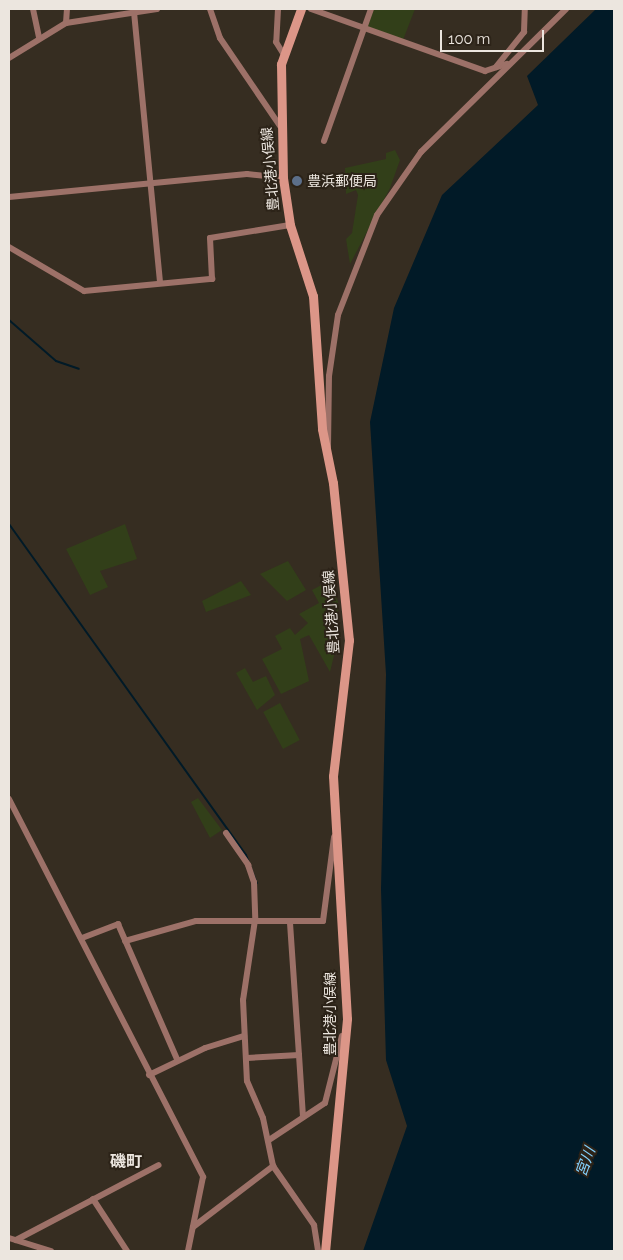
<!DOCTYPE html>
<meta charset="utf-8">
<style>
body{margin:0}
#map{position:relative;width:623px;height:1260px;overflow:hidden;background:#362d21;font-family:Raleway,"Noto Sans JP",sans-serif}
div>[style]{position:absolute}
.green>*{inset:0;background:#323f19;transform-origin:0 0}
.water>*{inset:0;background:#011a27}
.stream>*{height:2px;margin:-1px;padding:0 1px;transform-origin:1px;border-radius:1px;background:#011a27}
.street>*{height:6px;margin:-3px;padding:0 3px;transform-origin:3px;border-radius:3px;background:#9d7168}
.secondary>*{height:9px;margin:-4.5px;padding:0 4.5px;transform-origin:4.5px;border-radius:4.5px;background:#dc9688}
.dots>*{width:14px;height:14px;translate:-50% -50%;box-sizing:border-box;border:2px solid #2c2318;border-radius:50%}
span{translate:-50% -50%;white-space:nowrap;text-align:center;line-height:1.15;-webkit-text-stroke:4px #2c2318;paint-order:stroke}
.street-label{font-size:14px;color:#ece6df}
.poi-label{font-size:14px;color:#ece6df}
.left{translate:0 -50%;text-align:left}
.water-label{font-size:15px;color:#83d1fd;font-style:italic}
.quarter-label{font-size:16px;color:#ece6df;font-weight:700}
.frame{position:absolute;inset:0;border:10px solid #ece6df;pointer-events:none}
.scale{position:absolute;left:440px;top:30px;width:104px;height:22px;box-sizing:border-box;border:2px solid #ece6df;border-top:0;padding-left:6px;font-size:15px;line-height:18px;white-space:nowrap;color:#ece6df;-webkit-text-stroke:4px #2c2318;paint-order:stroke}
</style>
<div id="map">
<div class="green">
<div style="clip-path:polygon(374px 9px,415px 9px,403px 40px,367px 27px)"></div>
<div style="clip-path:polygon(395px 150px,400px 160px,390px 188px,350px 264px,346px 239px,352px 233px,358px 195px,356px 190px,346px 194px,345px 168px,386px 159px,386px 153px)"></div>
<div style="clip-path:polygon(125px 524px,137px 559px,100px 571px,108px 587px,90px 595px,66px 549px)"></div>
<div style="clip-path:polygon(288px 561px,306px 590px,287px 601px,260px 574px)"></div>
<div style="clip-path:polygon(241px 581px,251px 595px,206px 612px,202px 601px)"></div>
<div style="clip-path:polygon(329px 581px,338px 602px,338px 639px,330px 672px,309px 635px,300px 639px,309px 681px,281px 694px,262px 659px,282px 649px,275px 636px,290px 628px,295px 635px,308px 623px,299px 614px,319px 603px,312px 590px)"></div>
<div style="clip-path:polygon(245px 668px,253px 682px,266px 676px,275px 695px,257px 710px,236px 673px)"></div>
<div style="left:280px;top:703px;width:42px;height:19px;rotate:62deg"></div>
<div style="clip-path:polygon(198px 798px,222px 830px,210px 838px,191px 802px)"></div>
</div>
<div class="water">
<div style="clip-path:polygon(596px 9px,614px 9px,614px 1251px,363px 1251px,407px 1126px,386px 1060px,381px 889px,386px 674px,370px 422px,394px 308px,442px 195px,538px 105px,527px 76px)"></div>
</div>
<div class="stream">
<div style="left:9px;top:320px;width:62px;rotate:41.1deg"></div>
<div style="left:56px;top:361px;width:24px;rotate:19deg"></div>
<div style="left:9px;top:524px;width:407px;rotate:54.4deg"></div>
<div style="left:246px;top:855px;width:30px;rotate:69deg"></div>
</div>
<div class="street">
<div style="left:33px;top:9px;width:30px;rotate:78deg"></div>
<div style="left:210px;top:9px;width:31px;rotate:71deg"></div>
<div style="left:220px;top:38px;width:107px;rotate:55.7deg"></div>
<div style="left:278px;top:9px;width:33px;rotate:93deg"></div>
<div style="left:276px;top:42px;width:15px;rotate:58deg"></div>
<div style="left:311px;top:9px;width:185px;rotate:19.6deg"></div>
<div style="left:485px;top:71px;width:23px;rotate:-18deg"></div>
<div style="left:134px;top:12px;width:272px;rotate:84.5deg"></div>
<div style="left:66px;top:23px;width:14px;rotate:-86deg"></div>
<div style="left:9px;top:58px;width:67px;rotate:-31.6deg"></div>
<div style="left:66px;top:23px;width:92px;rotate:-8.7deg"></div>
<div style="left:496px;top:67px;width:45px;rotate:-51.3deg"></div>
<div style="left:524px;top:32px;width:23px;rotate:-88deg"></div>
<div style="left:324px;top:141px;width:140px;rotate:-70.4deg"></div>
<div style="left:9px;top:197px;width:239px;rotate:-5.5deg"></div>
<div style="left:247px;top:174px;width:36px;rotate:6deg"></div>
<div style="left:9px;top:247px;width:87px;rotate:30.4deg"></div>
<div style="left:84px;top:291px;width:129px;rotate:-5.4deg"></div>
<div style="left:212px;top:279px;width:41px;rotate:-92.8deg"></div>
<div style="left:210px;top:238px;width:81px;rotate:-9.2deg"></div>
<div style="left:328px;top:447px;width:71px;rotate:-89.2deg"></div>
<div style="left:329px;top:376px;width:62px;rotate:-81.6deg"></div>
<div style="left:338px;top:315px;width:107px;rotate:-68.7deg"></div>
<div style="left:377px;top:215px;width:77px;rotate:-55.1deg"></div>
<div style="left:421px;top:152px;width:204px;rotate:-44.6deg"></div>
<div style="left:9px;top:799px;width:425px;rotate:62.8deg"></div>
<div style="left:203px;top:1177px;width:76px;rotate:101.5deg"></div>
<div style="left:226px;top:833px;width:39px;rotate:55deg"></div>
<div style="left:248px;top:865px;width:18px;rotate:71deg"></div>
<div style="left:254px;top:882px;width:38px;rotate:88deg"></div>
<div style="left:255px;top:920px;width:81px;rotate:98.5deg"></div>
<div style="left:243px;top:1000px;width:81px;rotate:87.2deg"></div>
<div style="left:247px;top:1081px;width:40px;rotate:66.6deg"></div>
<div style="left:263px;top:1118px;width:49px;rotate:78.2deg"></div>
<div style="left:273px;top:1166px;width:72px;rotate:55.2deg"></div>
<div style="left:314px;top:1225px;width:26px;rotate:81deg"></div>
<div style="left:82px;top:938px;width:39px;rotate:-21deg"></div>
<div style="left:118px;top:924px;width:147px;rotate:66.4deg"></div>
<div style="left:125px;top:941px;width:74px;rotate:-15.7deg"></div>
<div style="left:196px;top:921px;width:127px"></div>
<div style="left:323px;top:921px;width:85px;rotate:-82.5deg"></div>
<div style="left:299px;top:1055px;width:62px;rotate:86.3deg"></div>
<div style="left:247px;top:1058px;width:52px;rotate:-3.3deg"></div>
<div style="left:299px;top:1055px;width:132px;rotate:-93.9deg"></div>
<div style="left:149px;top:1075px;width:62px;rotate:-25.7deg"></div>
<div style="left:205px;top:1048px;width:41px;rotate:-17.1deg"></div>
<div style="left:269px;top:1140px;width:67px;rotate:-33.5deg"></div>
<div style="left:325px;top:1103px;width:69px;rotate:-75.8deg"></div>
<div style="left:93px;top:1199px;width:62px;rotate:56.8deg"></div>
<div style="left:193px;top:1227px;width:101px;rotate:-37.3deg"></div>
<div style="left:9px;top:1238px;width:44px;rotate:17.2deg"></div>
<div style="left:16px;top:1240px;width:161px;rotate:-27.7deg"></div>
</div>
<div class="secondary">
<div style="left:301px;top:9px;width:59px;rotate:110deg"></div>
<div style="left:281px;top:64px;width:114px;rotate:89deg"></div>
<div style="left:283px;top:178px;width:48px;rotate:81.5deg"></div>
<div style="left:290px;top:225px;width:75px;rotate:72.1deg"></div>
<div style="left:313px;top:296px;width:133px;rotate:86.1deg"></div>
<div style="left:322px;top:429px;width:55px;rotate:78.5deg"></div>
<div style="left:333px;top:483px;width:158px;rotate:84.2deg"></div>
<div style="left:349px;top:640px;width:137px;rotate:96.7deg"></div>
<div style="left:333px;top:776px;width:243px;rotate:86.7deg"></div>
<div style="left:347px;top:1019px;width:233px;rotate:95.4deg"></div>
</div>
<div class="dots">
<div style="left:297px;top:181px;background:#5c6f8a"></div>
</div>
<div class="street-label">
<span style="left:270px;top:169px;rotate:-95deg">豊北港小俣線</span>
<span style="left:331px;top:612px;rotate:-94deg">豊北港小俣線</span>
<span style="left:330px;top:1014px;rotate:-90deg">豊北港小俣線</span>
</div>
<div class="poi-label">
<span class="left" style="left:307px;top:181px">豊浜郵便局</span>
</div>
<div class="water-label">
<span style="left:586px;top:1162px;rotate:-70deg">宮川</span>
</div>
<div class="quarter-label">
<span style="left:126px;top:1162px">磯町</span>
</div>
<div class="frame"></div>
<div class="scale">100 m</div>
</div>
